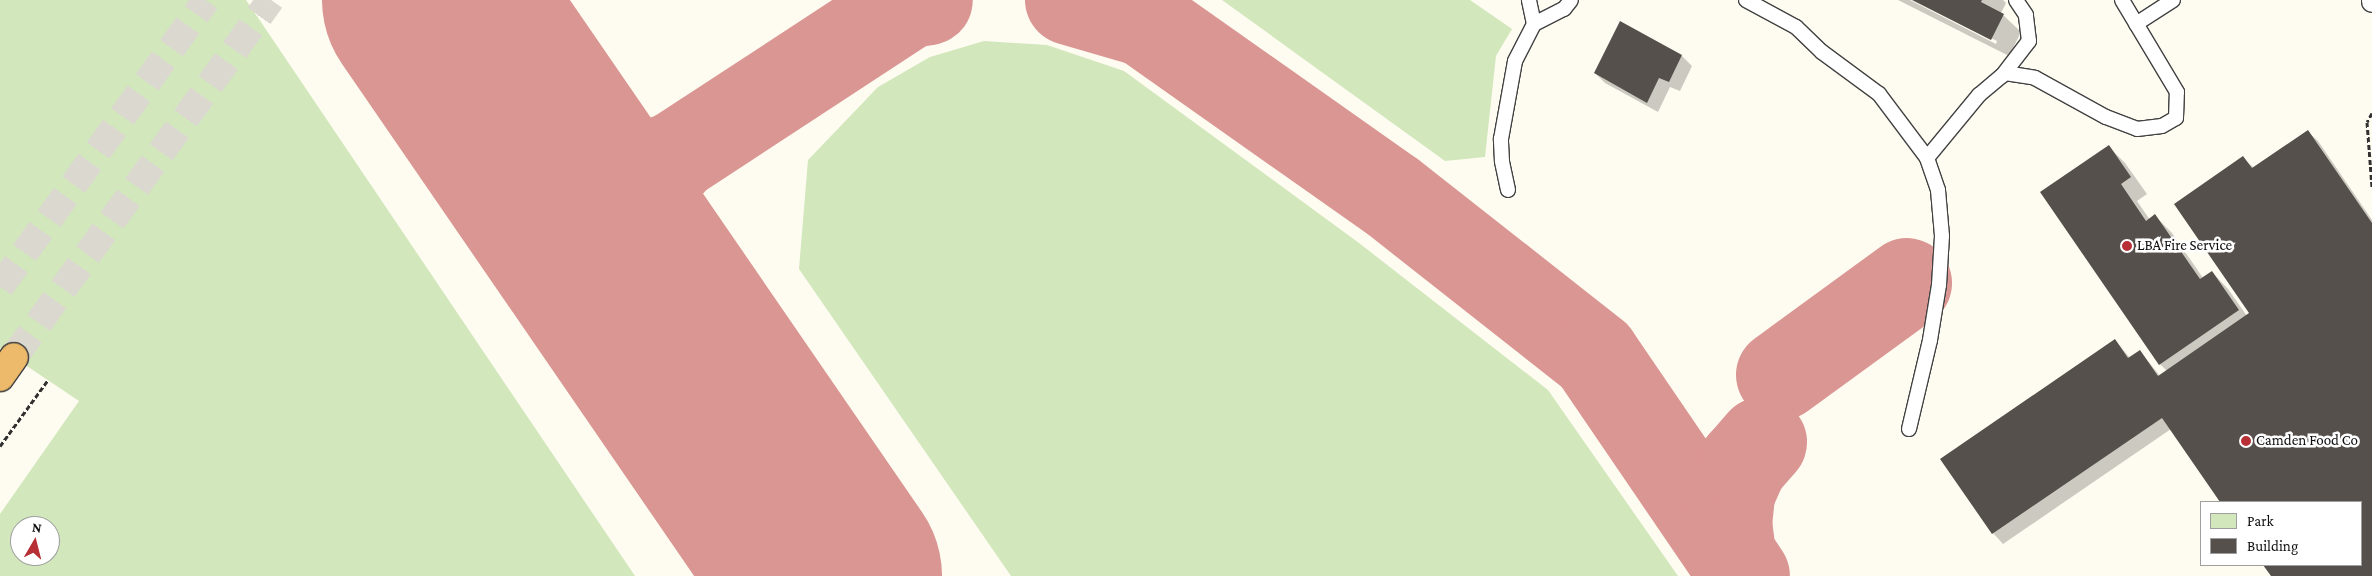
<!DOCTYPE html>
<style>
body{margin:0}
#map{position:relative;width:2372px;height:576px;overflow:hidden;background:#fefcf1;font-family:"Crimson Pro",serif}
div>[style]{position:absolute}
.green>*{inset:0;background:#d2e7bc}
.shadow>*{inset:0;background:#0003}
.taxiway>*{height:90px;margin:-45px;padding:0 45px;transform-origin:45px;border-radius:45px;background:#da9693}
.runway>*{height:224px;margin:-112px;padding:0 112px;transform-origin:112px;border-radius:112px;background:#da9693}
.building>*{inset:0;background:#56504c}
.trunk-tunnel>*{height:28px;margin-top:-14px;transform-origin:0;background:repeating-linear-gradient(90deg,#dad8cf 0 28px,transparent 0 42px)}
.path>*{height:3px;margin-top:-1.5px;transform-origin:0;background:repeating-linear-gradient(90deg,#313131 0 5px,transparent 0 7.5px)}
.roads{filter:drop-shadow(1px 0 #424242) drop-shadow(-1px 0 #424242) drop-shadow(0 1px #424242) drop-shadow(0 -1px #424242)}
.service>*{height:14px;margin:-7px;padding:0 7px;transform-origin:7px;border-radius:7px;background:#fff}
.pedestrian>*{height:21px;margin:-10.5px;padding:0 10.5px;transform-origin:10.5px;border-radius:10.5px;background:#fff}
.trunk>*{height:28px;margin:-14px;padding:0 14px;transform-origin:14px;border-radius:14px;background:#ecba6a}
.dots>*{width:14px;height:14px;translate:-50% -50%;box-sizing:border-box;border:2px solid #fff;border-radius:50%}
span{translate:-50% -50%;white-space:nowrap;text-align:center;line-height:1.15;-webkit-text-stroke:5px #fff;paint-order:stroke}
.poi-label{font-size:15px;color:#0f0f0f}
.left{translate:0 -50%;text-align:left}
.legend{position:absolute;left:2200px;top:501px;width:162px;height:65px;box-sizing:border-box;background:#fff;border:1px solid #9f9f9f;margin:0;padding:6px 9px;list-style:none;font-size:15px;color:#0f0f0f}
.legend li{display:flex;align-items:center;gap:10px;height:25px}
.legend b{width:25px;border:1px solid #9f9f9f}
.north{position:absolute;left:10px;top:516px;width:50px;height:50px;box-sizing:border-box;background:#fff;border:1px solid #9f9f9f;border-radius:50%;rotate:8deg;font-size:14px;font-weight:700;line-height:20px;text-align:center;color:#0f0f0f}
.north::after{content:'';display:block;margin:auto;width:18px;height:22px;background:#b63035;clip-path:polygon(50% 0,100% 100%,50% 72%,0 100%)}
</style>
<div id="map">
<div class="green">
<div style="clip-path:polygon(evenodd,0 0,246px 0,635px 576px,0 576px,0 514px,79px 401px,0 348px,0 0,20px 526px,50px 526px,50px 556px,20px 556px,20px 526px)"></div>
<div style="clip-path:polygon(1222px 0,1470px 0,1512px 29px,1496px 56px,1485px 157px,1445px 161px)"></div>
<div style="clip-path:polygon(984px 41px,1047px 45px,1124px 71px,1359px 243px,1548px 390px,1678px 576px,1011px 576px,799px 269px,808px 160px,878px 87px,930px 57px)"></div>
</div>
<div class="shadow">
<div style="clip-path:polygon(1898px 0,1910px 0,1996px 44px,1997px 41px,1915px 0,2003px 0,2006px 3px,2001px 13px,2021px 32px,2009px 56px)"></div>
<div style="clip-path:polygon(1621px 23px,1682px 56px,1692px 66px,1680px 91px,1670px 87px,1658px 112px,1605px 83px,1595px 73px)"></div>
<div style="clip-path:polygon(2307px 131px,2318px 141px,2372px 220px,2372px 576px,2272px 576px,2265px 565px,2361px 565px,2361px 502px,2222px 502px,2171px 429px,2003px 544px,1993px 533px,1941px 459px,2115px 340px,2130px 358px,2140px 351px,2160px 376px,2167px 371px,2160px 364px,2108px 146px,2125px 163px,2147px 194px,2137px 201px,2150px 220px,2155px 216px,2172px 233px,2203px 278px,2212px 272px,2228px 289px,2247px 316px,2251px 314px,2243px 158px,2254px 168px)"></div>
</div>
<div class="taxiway">
<div style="left:1070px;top:0;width:78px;rotate:16.3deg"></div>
<div style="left:1145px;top:22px;width:302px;rotate:35.2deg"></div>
<div style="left:1392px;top:196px;width:258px;rotate:38.2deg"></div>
<div style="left:1595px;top:356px;width:266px;rotate:55.7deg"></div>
<div style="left:512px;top:115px;width:47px;rotate:46.7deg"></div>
<div style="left:544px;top:149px;width:46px;rotate:26deg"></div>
<div style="left:585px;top:169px;width:46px;rotate:5deg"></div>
<div style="left:631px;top:173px;width:48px;rotate:-20.7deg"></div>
<div style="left:676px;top:156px;width:42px;rotate:130.2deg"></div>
<div style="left:649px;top:188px;width:41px;rotate:114.7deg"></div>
<div style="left:632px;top:225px;width:40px;rotate:94.3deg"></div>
<div style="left:629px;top:265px;width:45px;rotate:70.3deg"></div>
<div style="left:676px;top:156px;width:280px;rotate:-33.2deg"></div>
<div style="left:910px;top:3px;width:18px;rotate:-9deg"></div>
<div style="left:1781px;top:375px;width:156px;rotate:-36.1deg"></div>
<div style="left:729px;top:428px;width:84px;rotate:67.7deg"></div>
<div style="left:761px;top:506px;width:27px;rotate:77deg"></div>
<div style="left:767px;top:532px;width:24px;rotate:97deg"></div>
<div style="left:764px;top:556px;width:21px;rotate:107deg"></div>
<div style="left:1731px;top:555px;width:31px;rotate:-97deg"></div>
<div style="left:1727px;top:524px;width:31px;rotate:-84deg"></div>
<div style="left:1730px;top:493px;width:32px;rotate:-66deg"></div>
<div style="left:1743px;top:464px;width:29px;rotate:-49deg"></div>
</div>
<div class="runway">
<div style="left:434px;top:0;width:699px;rotate:55.49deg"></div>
</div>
<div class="building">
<div style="clip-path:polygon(1912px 0,1982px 0,1981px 2px,2004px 14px,1991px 40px)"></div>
<div style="clip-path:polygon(1620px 21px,1682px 55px,1669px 82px,1659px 78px,1647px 103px,1594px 73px)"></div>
<div style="clip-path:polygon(2308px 130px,2372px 223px,2372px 576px,2271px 576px,2263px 565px,2361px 565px,2361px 502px,2220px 502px,2162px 418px,1992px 534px,1940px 459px,2115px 339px,2128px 358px,2140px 350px,2158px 376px,2249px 313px,2174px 204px,2243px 156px,2252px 168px)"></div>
<div style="clip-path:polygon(2109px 145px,2131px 177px,2121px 184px,2146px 221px,2155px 214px,2200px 279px,2212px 271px,2239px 310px,2159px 365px,2040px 192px)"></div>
</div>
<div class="trunk-tunnel">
<div style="left:0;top:287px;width:353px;rotate:-54.3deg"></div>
<div style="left:14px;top:357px;width:440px;rotate:-54.3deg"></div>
</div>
<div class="path">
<div style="left:2372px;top:113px;width:10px;rotate:119deg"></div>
<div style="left:2367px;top:122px;width:65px;rotate:85.6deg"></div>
<div style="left:0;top:446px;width:82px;rotate:-54deg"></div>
</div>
<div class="roads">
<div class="service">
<div style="left:1746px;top:0;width:57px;rotate:28.4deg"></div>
<div style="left:1796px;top:27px;width:36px;rotate:44deg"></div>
<div style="left:1822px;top:52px;width:71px;rotate:36.4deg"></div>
<div style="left:1879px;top:94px;width:80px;rotate:53.1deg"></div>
<div style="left:1534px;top:24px;width:34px;rotate:-27deg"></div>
<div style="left:1564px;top:9px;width:11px;rotate:-52deg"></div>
<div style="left:2136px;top:24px;width:44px;rotate:-33deg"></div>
<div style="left:2005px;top:73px;width:30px;rotate:9deg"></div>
<div style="left:2035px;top:78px;width:81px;rotate:28.8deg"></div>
<div style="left:2106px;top:117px;width:33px;rotate:21deg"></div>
<div style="left:2137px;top:129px;width:25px;rotate:-7deg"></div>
<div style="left:2162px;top:126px;width:16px;rotate:-30deg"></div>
<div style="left:2176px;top:118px;width:26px;rotate:-88deg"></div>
<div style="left:2177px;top:92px;width:107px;rotate:-120.9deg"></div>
<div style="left:1508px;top:190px;width:30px;rotate:-102deg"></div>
<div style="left:1502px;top:161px;width:22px;rotate:-93deg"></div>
<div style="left:1501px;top:139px;width:79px;rotate:-79.8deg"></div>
<div style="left:1515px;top:61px;width:42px;rotate:-62.8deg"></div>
<div style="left:1534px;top:24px;width:25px;rotate:-102deg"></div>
<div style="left:1909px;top:429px;width:91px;rotate:-76.7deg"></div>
<div style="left:1930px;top:340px;width:56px;rotate:-80.7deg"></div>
<div style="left:1939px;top:285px;width:49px;rotate:-86.5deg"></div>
<div style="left:1942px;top:236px;width:46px;rotate:-95deg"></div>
<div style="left:1938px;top:190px;width:34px;rotate:-109deg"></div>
<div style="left:1927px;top:158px;width:82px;rotate:-50.5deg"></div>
<div style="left:1979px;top:95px;width:30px;rotate:-40deg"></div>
<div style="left:2002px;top:76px;width:44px;rotate:-52.4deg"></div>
<div style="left:2029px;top:41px;width:26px;rotate:-97deg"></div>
<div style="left:2026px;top:15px;width:18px;rotate:-124deg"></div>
</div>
<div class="pedestrian">
<div style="left:2372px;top:0;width:1px;rotate:90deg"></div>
</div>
<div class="trunk">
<div style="left:0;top:377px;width:24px;rotate:-55deg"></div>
</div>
</div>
<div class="dots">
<div style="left:2127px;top:246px;background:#b63035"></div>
<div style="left:2246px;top:441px;background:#b63035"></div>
</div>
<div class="poi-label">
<span class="left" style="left:2137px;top:246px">LBA Fire Service</span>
<span class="left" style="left:2256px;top:441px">Camden Food Co</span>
</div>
<ul class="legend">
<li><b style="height:14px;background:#d2e7bc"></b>Park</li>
<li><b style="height:14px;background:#56504c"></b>Building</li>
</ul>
<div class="north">N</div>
</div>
